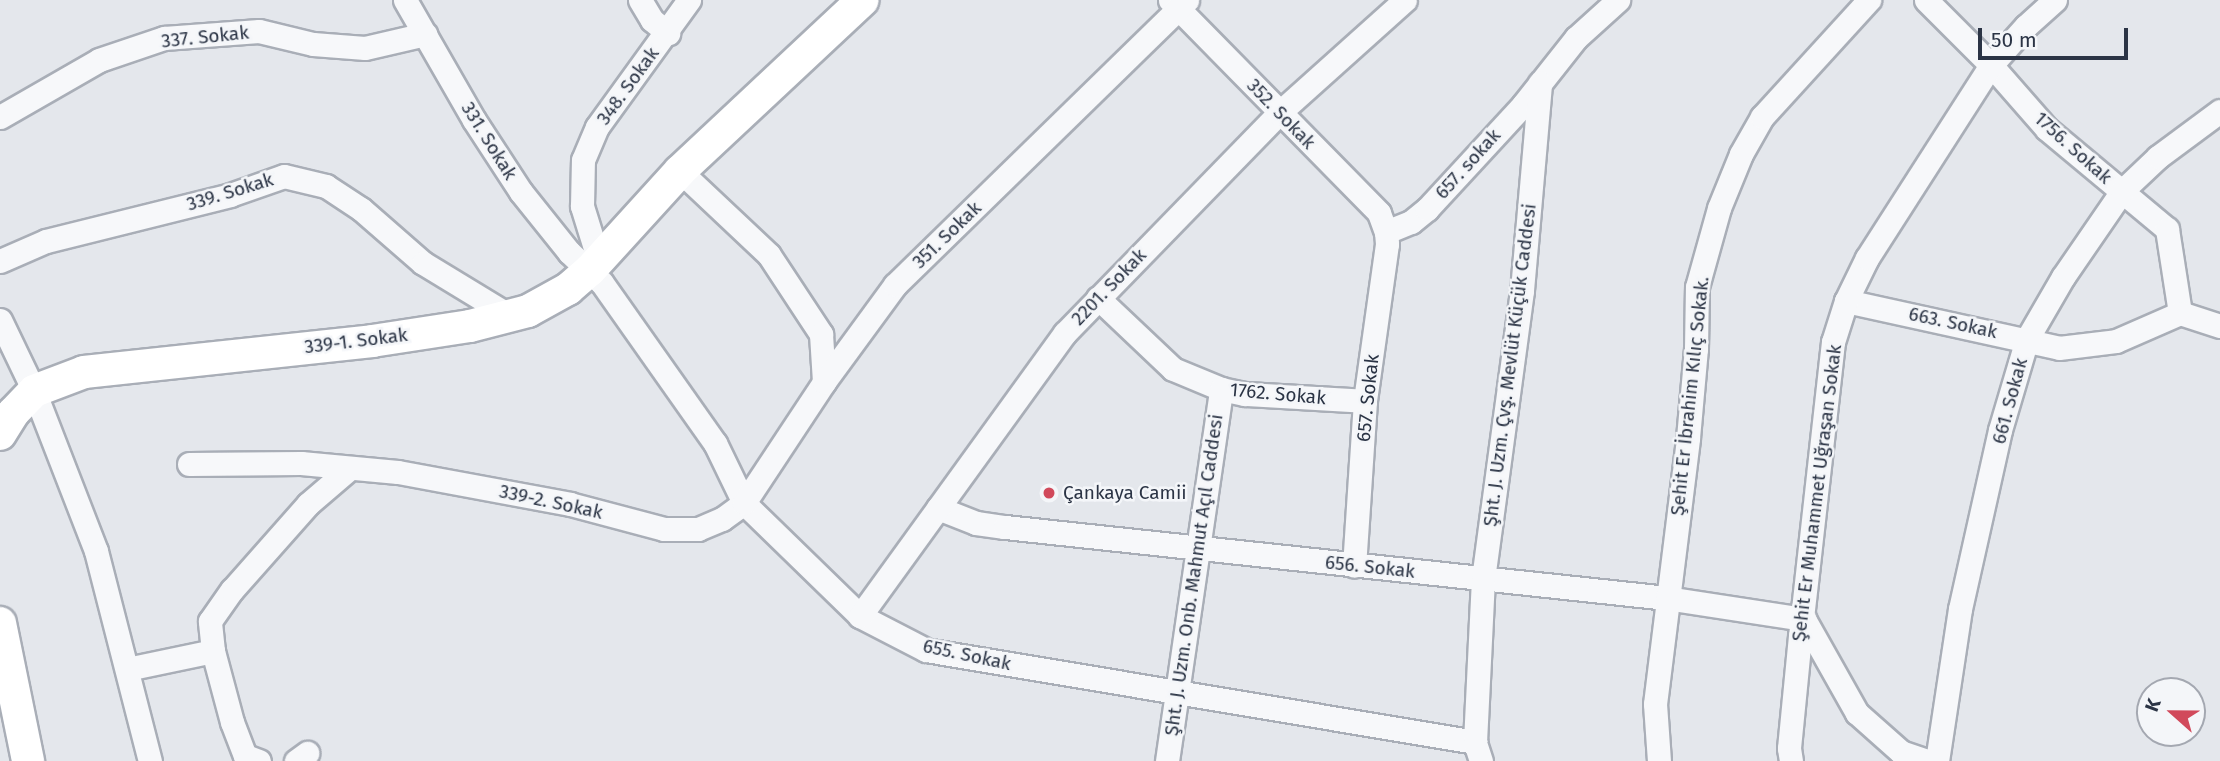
<!DOCTYPE html>
<meta charset="utf-8">
<style>
body{margin:0}
#map{position:relative;width:2220px;height:761px;overflow:hidden;background:#e4e7ec;font-family:"Fira Sans",sans-serif}
div>[style]{position:absolute}
.roads{filter:drop-shadow(2px 0 #a9aeb7) drop-shadow(-2px 0 #a9aeb7) drop-shadow(0 2px #a9aeb7) drop-shadow(0 -2px #a9aeb7)}
.street>*{height:23px;margin:-11.5px;padding:0 11.5px;transform-origin:11.5px;border-radius:11.5px;background:#f7f8fa}
.secondary>*{height:32px;margin:-16px;padding:0 16px;transform-origin:16px;border-radius:16px;background:#fff}
.dots>*{width:19px;height:19px;translate:-50% -50%;box-sizing:border-box;border:4px solid #f4f6f9;border-radius:50%}
span{translate:-50% -50%;white-space:nowrap;text-align:center;line-height:1.15;-webkit-text-stroke:5px #f4f6f9;paint-order:stroke}
.street-label{font-size:19px;color:#2b3445}
.poi-label{font-size:19px;color:#2b3445}
.left{translate:0 -50%;text-align:left}
.north{position:absolute;left:2136px;top:677px;width:70px;height:70px;box-sizing:border-box;background:#f4f6f9;border:2px solid #a4a8b1;border-radius:50%;rotate:291deg;font-size:19px;font-weight:700;line-height:28px;text-align:center;color:#2b3445}
.north::after{content:'';display:block;margin:auto;width:24px;height:32px;background:#d1495b;clip-path:polygon(50% 0,100% 100%,50% 72%,0 100%)}
.scale{position:absolute;left:1978px;top:28px;width:150px;height:32px;box-sizing:border-box;border:4px solid #2b3445;border-top:0;padding-left:9px;font-size:21px;line-height:24px;white-space:nowrap;color:#2b3445;-webkit-text-stroke:5px #f4f6f9;paint-order:stroke}
</style>
<div id="map">
<div class="roads">
<div class="street">
<div style="left:405px;top:0;width:138px;rotate:60.1deg"></div>
<div style="left:474px;top:120px;width:86px;rotate:56.9deg"></div>
<div style="left:521px;top:192px;width:77px;rotate:51.3deg"></div>
<div style="left:569px;top:252px;width:45px;rotate:43.2deg"></div>
<div style="left:602px;top:283px;width:196px;rotate:54.8deg"></div>
<div style="left:715px;top:443px;width:67px;rotate:64.2deg"></div>
<div style="left:744px;top:503px;width:162px;rotate:44.2deg"></div>
<div style="left:860px;top:616px;width:74px;rotate:27.3deg"></div>
<div style="left:926px;top:650px;width:557px;rotate:9.51deg"></div>
<div style="left:640px;top:0;width:23px;rotate:59deg"></div>
<div style="left:652px;top:20px;width:21px;rotate:39deg"></div>
<div style="left:1170px;top:0;width:298px;rotate:45.5deg"></div>
<div style="left:1379px;top:213px;width:20px;rotate:70deg"></div>
<div style="left:1386px;top:232px;width:12px;rotate:85deg"></div>
<div style="left:1387px;top:244px;width:159px;rotate:98deg"></div>
<div style="left:1365px;top:401px;width:165px;rotate:93.8deg"></div>
<div style="left:1926px;top:0;width:92px;rotate:45deg"></div>
<div style="left:1991px;top:65px;width:85px;rotate:48.8deg"></div>
<div style="left:2047px;top:129px;width:156px;rotate:39.8deg"></div>
<div style="left:2167px;top:229px;width:85px;rotate:81.2deg"></div>
<div style="left:0;top:117px;width:114px;rotate:-29.9deg"></div>
<div style="left:99px;top:60px;width:69px;rotate:-18.7deg"></div>
<div style="left:164px;top:38px;width:95px;rotate:-4.2deg"></div>
<div style="left:259px;top:31px;width:56px;rotate:13.5deg"></div>
<div style="left:313px;top:44px;width:52px;rotate:4.4deg"></div>
<div style="left:365px;top:48px;width:62px;rotate:-13.1deg"></div>
<div style="left:680px;top:171px;width:122px;rotate:43.3deg"></div>
<div style="left:769px;top:255px;width:95px;rotate:56.6deg"></div>
<div style="left:821px;top:334px;width:48px;rotate:86.4deg"></div>
<div style="left:1386px;top:232px;width:27px;rotate:-22deg"></div>
<div style="left:1411px;top:222px;width:21px;rotate:-39deg"></div>
<div style="left:1427px;top:209px;width:142px;rotate:-47.3deg"></div>
<div style="left:1523px;top:105px;width:85px;rotate:-51.7deg"></div>
<div style="left:1576px;top:38px;width:57px;rotate:-42.1deg"></div>
<div style="left:0;top:261px;width:50px;rotate:-23.5deg"></div>
<div style="left:46px;top:241px;width:190px;rotate:-14deg"></div>
<div style="left:230px;top:195px;width:57px;rotate:-19.4deg"></div>
<div style="left:284px;top:176px;width:43px;rotate:13.4deg"></div>
<div style="left:326px;top:186px;width:42px;rotate:33.3deg"></div>
<div style="left:361px;top:209px;width:82px;rotate:41.1deg"></div>
<div style="left:423px;top:263px;width:102px;rotate:31.3deg"></div>
<div style="left:599px;top:261px;width:58px;rotate:-107.2deg"></div>
<div style="left:582px;top:206px;width:46px;rotate:-88.8deg"></div>
<div style="left:583px;top:160px;width:36px;rotate:-67deg"></div>
<div style="left:597px;top:127px;width:157px;rotate:-54.1deg"></div>
<div style="left:1098px;top:298px;width:103px;rotate:43.4deg"></div>
<div style="left:1173px;top:369px;width:52px;rotate:22.6deg"></div>
<div style="left:1221px;top:389px;width:25px;rotate:12deg"></div>
<div style="left:1245px;top:394px;width:120px;rotate:3.3deg"></div>
<div style="left:1846px;top:301px;width:218px;rotate:12.4deg"></div>
<div style="left:2059px;top:348px;width:57px;rotate:-7deg"></div>
<div style="left:2116px;top:341px;width:70px;rotate:-23.6deg"></div>
<div style="left:2180px;top:313px;width:42px;rotate:18deg"></div>
<div style="left:0;top:320px;width:79px;rotate:64.4deg"></div>
<div style="left:34px;top:391px;width:172px;rotate:68.8deg"></div>
<div style="left:96px;top:551px;width:217px;rotate:75.6deg"></div>
<div style="left:189px;top:464px;width:112px;rotate:-0.5deg"></div>
<div style="left:301px;top:463px;width:97px;rotate:5.3deg"></div>
<div style="left:398px;top:472px;width:175px;rotate:10.5deg"></div>
<div style="left:570px;top:504px;width:97px;rotate:14.9deg"></div>
<div style="left:664px;top:529px;width:34px"></div>
<div style="left:698px;top:529px;width:26px;rotate:-23deg"></div>
<div style="left:722px;top:519px;width:27px;rotate:-36deg"></div>
<div style="left:744px;top:503px;width:145px;rotate:-56.5deg"></div>
<div style="left:824px;top:382px;width:120px;rotate:-53.8deg"></div>
<div style="left:895px;top:285px;width:408px;rotate:-44.3deg"></div>
<div style="left:938px;top:508px;width:41px;rotate:21.5deg"></div>
<div style="left:976px;top:523px;width:29px;rotate:8deg"></div>
<div style="left:1005px;top:527px;width:666px;rotate:6.12deg"></div>
<div style="left:1667px;top:598px;width:139px;rotate:8.7deg"></div>
<div style="left:1804px;top:619px;width:108px;rotate:60.6deg"></div>
<div style="left:1857px;top:713px;width:59px;rotate:41.6deg"></div>
<div style="left:1901px;top:752px;width:28px;rotate:19deg"></div>
<div style="left:860px;top:616px;width:349px;rotate:-54.1deg"></div>
<div style="left:1065px;top:333px;width:307px;rotate:-45.8deg"></div>
<div style="left:1279px;top:113px;width:169px;rotate:-41.9deg"></div>
<div style="left:127px;top:669px;width:88px;rotate:-11.8deg"></div>
<div style="left:259px;top:761px;width:15px;rotate:-160deg"></div>
<div style="left:245px;top:756px;width:36px;rotate:-111deg"></div>
<div style="left:232px;top:722px;width:73px;rotate:-105deg"></div>
<div style="left:213px;top:651px;width:30px;rotate:-96deg"></div>
<div style="left:210px;top:621px;width:38px;rotate:-55deg"></div>
<div style="left:232px;top:590px;width:115px;rotate:-48.5deg"></div>
<div style="left:308px;top:504px;width:55px;rotate:-40.6deg"></div>
<div style="left:296px;top:761px;width:14px;rotate:-36deg"></div>
<div style="left:1167px;top:761px;width:376px;rotate:-81.7deg"></div>
<div style="left:1481px;top:761px;width:20px;rotate:-108deg"></div>
<div style="left:1475px;top:742px;width:163px;rotate:-87.2deg"></div>
<div style="left:1483px;top:579px;width:292px;rotate:-82.3deg"></div>
<div style="left:1522px;top:290px;width:208px;rotate:-85deg"></div>
<div style="left:1659px;top:761px;width:57px;rotate:-94deg"></div>
<div style="left:1655px;top:704px;width:268px;rotate:-82.9deg"></div>
<div style="left:1688px;top:438px;width:89px;rotate:-84.9deg"></div>
<div style="left:1696px;top:349px;width:62px;rotate:-89.1deg"></div>
<div style="left:1697px;top:287px;width:82px;rotate:-74.4deg"></div>
<div style="left:1719px;top:208px;width:58px;rotate:-67.8deg"></div>
<div style="left:1741px;top:154px;width:43px;rotate:-60.4deg"></div>
<div style="left:1762px;top:117px;width:159px;rotate:-47.6deg"></div>
<div style="left:1791px;top:761px;width:13px;rotate:-99deg"></div>
<div style="left:1789px;top:748px;width:113px;rotate:-84.4deg"></div>
<div style="left:1800px;top:636px;width:296px;rotate:-83.6deg"></div>
<div style="left:1833px;top:342px;width:43px;rotate:-72.4deg"></div>
<div style="left:1846px;top:301px;width:48px;rotate:-64deg"></div>
<div style="left:1867px;top:258px;width:229px;rotate:-57.3deg"></div>
<div style="left:1991px;top:65px;width:52px;rotate:-48.1deg"></div>
<div style="left:2026px;top:26px;width:39px;rotate:-42deg"></div>
<div style="left:1937px;top:761px;width:154px;rotate:-81.4deg"></div>
<div style="left:1960px;top:609px;width:183px;rotate:-77.4deg"></div>
<div style="left:2000px;top:430px;width:95px;rotate:-73.5deg"></div>
<div style="left:2027px;top:339px;width:72px;rotate:-59.9deg"></div>
<div style="left:2063px;top:277px;width:104px;rotate:-55.5deg"></div>
<div style="left:2122px;top:191px;width:50px;rotate:-43.4deg"></div>
<div style="left:2158px;top:157px;width:77px;rotate:-36.6deg"></div>
</div>
<div class="secondary">
<div style="left:0;top:434px;width:25px;rotate:-58deg"></div>
<div style="left:13px;top:413px;width:30px;rotate:-46deg"></div>
<div style="left:34px;top:391px;width:53px;rotate:-20.8deg"></div>
<div style="left:84px;top:372px;width:290px;rotate:-6.1deg"></div>
<div style="left:372px;top:341px;width:99px;rotate:-8.7deg"></div>
<div style="left:470px;top:326px;width:60px;rotate:-14.5deg"></div>
<div style="left:528px;top:311px;width:46px;rotate:-28.8deg"></div>
<div style="left:568px;top:289px;width:29px;rotate:-41deg"></div>
<div style="left:590px;top:270px;width:134px;rotate:-47.7deg"></div>
<div style="left:680px;top:171px;width:250px;rotate:-43.1deg"></div>
<div style="left:0;top:623px;width:141px;rotate:78.5deg"></div>
</div>
</div>
<div class="dots">
<div style="left:1049px;top:493px;background:#d1495b"></div>
</div>
<div class="street-label">
<span style="left:205px;top:37px;rotate:-6deg">337. Sokak</span>
<span style="left:628px;top:86px;rotate:-54deg">348. Sokak</span>
<span style="left:1281px;top:114px;rotate:46deg">352. Sokak</span>
<span style="left:489px;top:141px;rotate:58deg">331. Sokak</span>
<span style="left:2073px;top:148px;rotate:42deg">1756. Sokak</span>
<span style="left:1468px;top:164px;rotate:-48deg">657. sokak</span>
<span style="left:230px;top:192px;rotate:-17deg">339. Sokak</span>
<span style="left:947px;top:235px;rotate:-44deg">351. Sokak</span>
<span style="left:1109px;top:287px;rotate:-46deg">2201. Sokak</span>
<span style="left:1953px;top:323px;rotate:12deg">663. Sokak</span>
<span style="left:356px;top:341px;rotate:-7deg">339-1. Sokak</span>
<span style="left:1510px;top:365px;rotate:-83deg">Şht. J. Uzm. Çvş. Mevlüt Küçük Caddesi</span>
<span style="left:1278px;top:394px;rotate:5deg">1762. Sokak</span>
<span style="left:1690px;top:396px;rotate:-84deg">Şehit Er İbrahim Kılıç Sokak.</span>
<span style="left:1368px;top:398px;rotate:-84deg">657. Sokak</span>
<span style="left:2010px;top:401px;rotate:-75deg">661. Sokak</span>
<span style="left:1817px;top:493px;rotate:-83deg">Şehit Er Muhammet Uğraşan Sokak</span>
<span style="left:551px;top:502px;rotate:12deg">339-2. Sokak</span>
<span style="left:1370px;top:567px;rotate:6deg">656. Sokak</span>
<span style="left:1194px;top:575px;rotate:-82deg">Şht. J. Uzm. Onb. Mahmut Açıl Caddesi</span>
<span style="left:967px;top:655px;rotate:12deg">655. Sokak</span>
</div>
<div class="poi-label">
<span class="left" style="left:1063px;top:493px">Çankaya Camii</span>
</div>
<div class="north">K</div>
<div class="scale">50 m</div>
</div>
